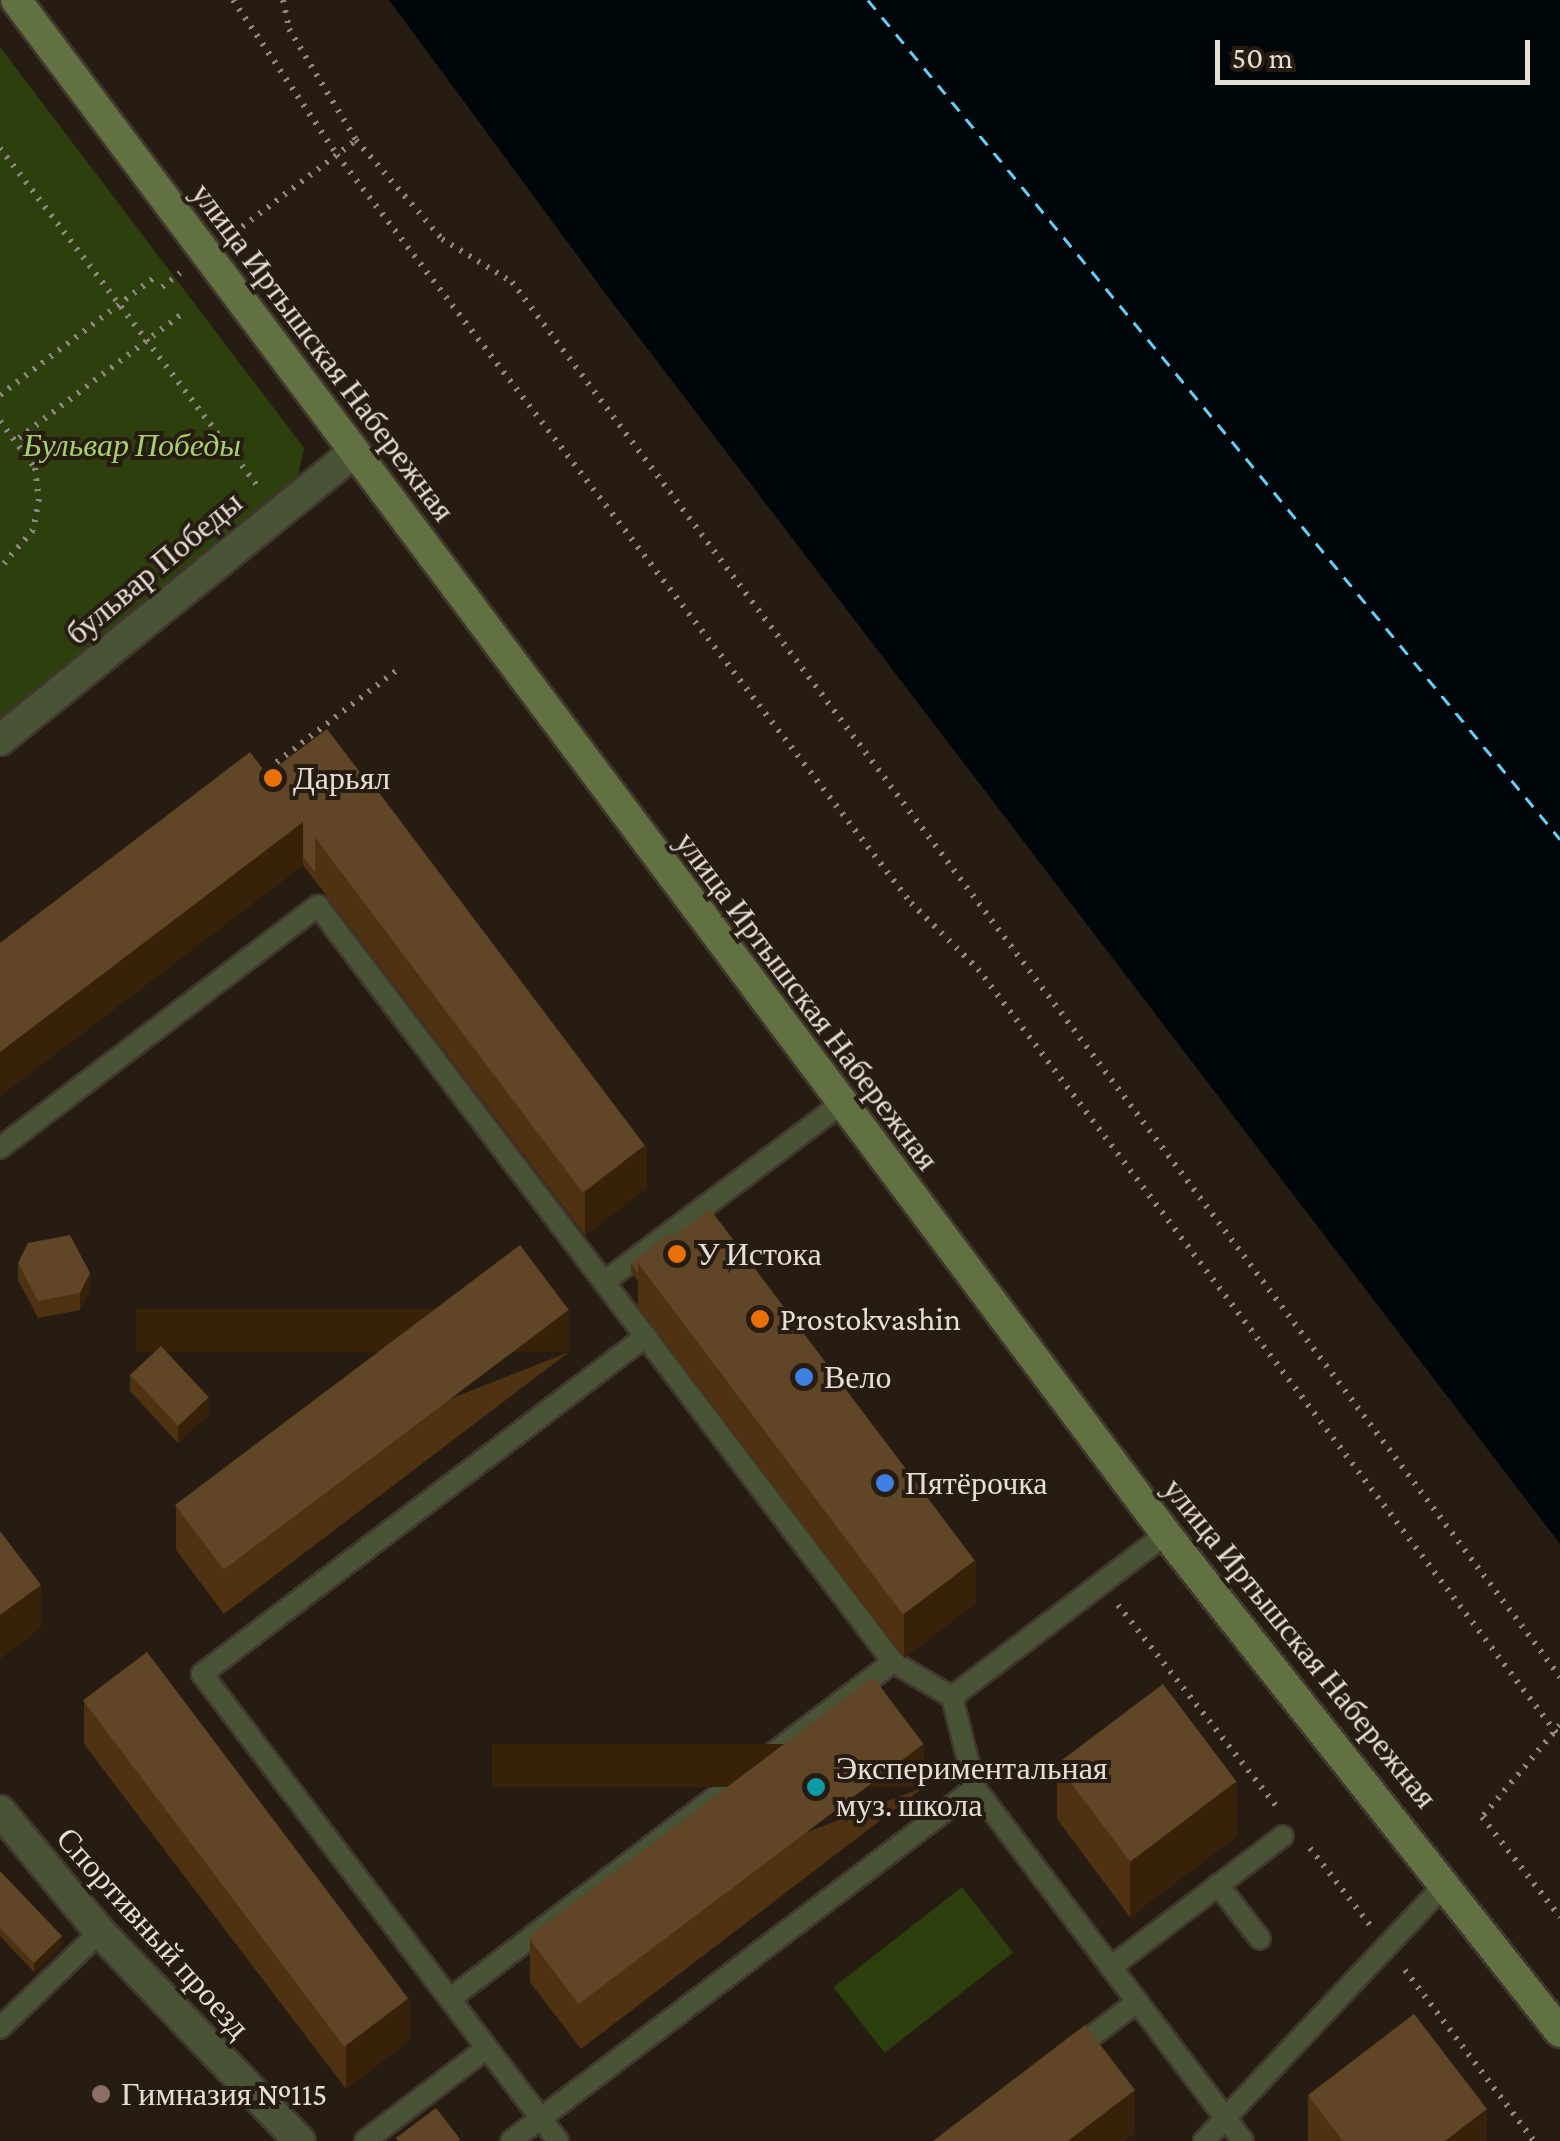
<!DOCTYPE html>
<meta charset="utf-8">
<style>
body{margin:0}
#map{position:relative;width:1560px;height:2141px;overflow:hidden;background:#271c12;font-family:"Crimson Pro",serif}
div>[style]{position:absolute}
.green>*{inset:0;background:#2c3f0d;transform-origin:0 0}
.water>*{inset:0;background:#00070b}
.ferry>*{height:2.5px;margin-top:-1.25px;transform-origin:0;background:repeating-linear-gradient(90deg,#66cdf4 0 12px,transparent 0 22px)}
.path>*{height:6px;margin-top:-3px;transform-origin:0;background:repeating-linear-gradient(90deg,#8f867d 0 2.5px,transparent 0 10.5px)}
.roads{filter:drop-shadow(2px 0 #42372e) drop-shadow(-2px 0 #42372e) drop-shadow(0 2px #42372e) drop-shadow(0 -2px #42372e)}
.service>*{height:20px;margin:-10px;padding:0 10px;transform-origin:10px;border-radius:10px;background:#495436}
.minor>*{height:30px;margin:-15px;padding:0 15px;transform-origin:15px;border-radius:15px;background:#495436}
.secondary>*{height:30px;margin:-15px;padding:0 15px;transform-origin:15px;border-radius:15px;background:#617141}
.wall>*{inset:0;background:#4f3212}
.shaded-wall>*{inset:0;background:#382109;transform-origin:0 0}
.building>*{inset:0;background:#604527;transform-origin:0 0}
.dots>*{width:28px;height:28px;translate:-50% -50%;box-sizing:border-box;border:5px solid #271c12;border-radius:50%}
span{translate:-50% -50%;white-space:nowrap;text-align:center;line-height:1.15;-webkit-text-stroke:8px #271c12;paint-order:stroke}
.street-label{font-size:32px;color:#e6dfd8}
.park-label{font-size:32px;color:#a5d16c;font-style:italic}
.poi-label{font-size:32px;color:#e6dfd8}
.left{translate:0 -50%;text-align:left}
.scale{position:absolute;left:1215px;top:40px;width:315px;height:45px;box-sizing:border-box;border:5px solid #e6dfd8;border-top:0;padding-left:12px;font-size:30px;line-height:35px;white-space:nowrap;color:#e6dfd8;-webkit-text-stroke:8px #271c12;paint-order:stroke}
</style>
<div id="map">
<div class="green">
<div style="clip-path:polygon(0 47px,304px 448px,297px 480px,0 724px)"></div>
<div style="left:962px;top:1887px;width:83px;height:163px;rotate:52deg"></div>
</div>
<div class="water">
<div style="clip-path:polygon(389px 0,1560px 0,1560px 1544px,608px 297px)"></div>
</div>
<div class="ferry">
<div style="left:868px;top:0;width:1088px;rotate:50.48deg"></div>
</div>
<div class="path">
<div style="left:233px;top:0;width:187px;rotate:56.1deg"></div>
<div style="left:337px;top:155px;width:943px;rotate:52.5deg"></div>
<div style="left:911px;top:903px;width:94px;rotate:44.6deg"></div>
<div style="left:978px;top:969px;width:964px;rotate:52.88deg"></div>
<div style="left:283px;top:0;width:30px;rotate:78deg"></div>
<div style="left:289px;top:29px;width:130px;rotate:58.9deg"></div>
<div style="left:356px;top:140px;width:131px;rotate:49deg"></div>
<div style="left:442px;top:239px;width:82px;rotate:31.6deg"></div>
<div style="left:512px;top:282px;width:1745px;rotate:53.08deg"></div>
<div style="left:0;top:148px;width:424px;rotate:52.7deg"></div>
<div style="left:234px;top:233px;width:153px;rotate:-37.3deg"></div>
<div style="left:162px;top:287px;width:23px;rotate:-38deg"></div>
<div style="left:0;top:395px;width:195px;rotate:-37.3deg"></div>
<div style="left:0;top:421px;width:59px;rotate:53.3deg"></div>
<div style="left:35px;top:468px;width:31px;rotate:83deg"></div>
<div style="left:39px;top:499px;width:32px;rotate:101deg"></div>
<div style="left:33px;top:530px;width:50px;rotate:131deg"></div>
<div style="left:19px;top:438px;width:206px;rotate:-37.3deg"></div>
<div style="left:260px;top:775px;width:174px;rotate:-37.5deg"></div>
<div style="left:1118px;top:1605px;width:257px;rotate:51.8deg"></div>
<div style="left:1560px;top:1725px;width:121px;rotate:130.3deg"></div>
<div style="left:1482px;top:1817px;width:127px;rotate:52deg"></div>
<div style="left:1310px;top:1848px;width:98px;rotate:52.1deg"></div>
<div style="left:1405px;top:1970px;width:214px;rotate:53deg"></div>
</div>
<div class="roads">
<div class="service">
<div style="left:0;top:1148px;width:400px;rotate:-37.3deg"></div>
<div style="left:318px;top:906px;width:950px;rotate:52.74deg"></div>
<div style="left:893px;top:1662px;width:69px;rotate:30.7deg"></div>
<div style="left:952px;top:1697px;width:94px;rotate:75.8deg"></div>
<div style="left:975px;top:1788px;width:443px;rotate:52.8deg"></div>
<div style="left:604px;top:1282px;width:296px;rotate:-36.9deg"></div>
<div style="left:952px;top:1697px;width:269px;rotate:-37.3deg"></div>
<div style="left:1218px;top:1885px;width:68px;rotate:52.1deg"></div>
<div style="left:1111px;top:1967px;width:216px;rotate:-37.3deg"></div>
<div style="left:450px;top:1999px;width:557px;rotate:-37.26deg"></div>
<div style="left:0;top:2028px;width:139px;rotate:-43.8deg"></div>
<div style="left:1075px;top:2049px;width:78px;rotate:-37.2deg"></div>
<div style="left:365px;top:2141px;width:153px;rotate:-37.3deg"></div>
<div style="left:511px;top:2141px;width:583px;rotate:-37.26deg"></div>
<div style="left:558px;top:2141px;width:587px;rotate:-127.32deg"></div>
<div style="left:202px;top:1674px;width:558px;rotate:-37.28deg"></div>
<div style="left:1204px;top:2141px;width:354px;rotate:-46.8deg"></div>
</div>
<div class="minor">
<div style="left:0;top:740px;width:456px;rotate:-39.1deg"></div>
<div style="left:0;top:1811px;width:157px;rotate:50.4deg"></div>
<div style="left:100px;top:1932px;width:289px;rotate:46.3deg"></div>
</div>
<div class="secondary">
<div style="left:16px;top:0;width:1917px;rotate:53.14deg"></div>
<div style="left:1166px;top:1534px;width:635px;rotate:51.65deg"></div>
</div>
</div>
<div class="wall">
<div style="clip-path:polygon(267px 774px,647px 1188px,585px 1235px,303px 865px,0 1096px,0 943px)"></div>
<div style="clip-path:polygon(669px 1234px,976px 1603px,904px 1658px,638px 1307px,638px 1281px,631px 1272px,631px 1263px)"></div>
<div style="clip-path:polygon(18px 1263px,90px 1290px,80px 1310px,38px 1318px,18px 1280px)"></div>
<div style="clip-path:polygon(569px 1352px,224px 1614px,176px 1550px,176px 1507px)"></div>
<div style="clip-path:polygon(130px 1374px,209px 1414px,178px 1443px,130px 1391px)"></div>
<div style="clip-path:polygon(84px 1701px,410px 2040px,346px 2089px,84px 1744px)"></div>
<div style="clip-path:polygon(1057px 1765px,1237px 1836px,1130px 1917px,1057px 1819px)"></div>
<div style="clip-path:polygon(924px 1787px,581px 2049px,530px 1982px,530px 1939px)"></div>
<div style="clip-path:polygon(0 1871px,62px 1945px,34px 1972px,0 1936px)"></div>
<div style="clip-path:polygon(1308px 2095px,1487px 2141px,1308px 2141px)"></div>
</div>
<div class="shaded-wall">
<div style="clip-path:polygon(303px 822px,303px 865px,0 1096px,0 1052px)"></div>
<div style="clip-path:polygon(647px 1144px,647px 1188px,585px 1235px,585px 1192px)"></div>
<div style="clip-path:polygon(90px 1273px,90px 1290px,80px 1310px,80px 1293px)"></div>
<div style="left:569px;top:1309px;width:43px;height:433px;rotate:90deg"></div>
<div style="clip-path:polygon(209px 1397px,209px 1414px,178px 1443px,178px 1426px)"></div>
<div style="clip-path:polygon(976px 1560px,976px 1603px,904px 1658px,904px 1614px)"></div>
<div style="clip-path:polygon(41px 1585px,41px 1628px,0 1659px,0 1615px)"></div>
<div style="left:924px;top:1744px;width:43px;height:432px;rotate:90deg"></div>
<div style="clip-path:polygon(1237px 1781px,1237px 1836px,1130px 1917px,1130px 1862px)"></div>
<div style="clip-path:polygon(62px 1936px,62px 1945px,34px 1972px,34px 1963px)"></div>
<div style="clip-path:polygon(410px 1997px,410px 2040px,346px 2089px,346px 2045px)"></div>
<div style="clip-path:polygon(1135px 2090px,1135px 2133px,1125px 2141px,1068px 2141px)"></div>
<div style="clip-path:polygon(1487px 2109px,1487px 2141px,1445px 2141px)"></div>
</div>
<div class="building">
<div style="clip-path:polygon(327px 729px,375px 792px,315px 837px,315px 872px,303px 857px,303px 822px,267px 774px)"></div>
<div style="clip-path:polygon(250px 752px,303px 822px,0 1052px,0 943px)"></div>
<div style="left:377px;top:790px;width:445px;height:78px;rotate:53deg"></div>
<div style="left:710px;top:1209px;width:440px;height:90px;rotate:53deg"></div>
<div style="clip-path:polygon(669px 1234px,672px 1238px,638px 1263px,638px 1273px,631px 1263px)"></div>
<div style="clip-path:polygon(70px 1235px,90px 1273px,80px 1293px,38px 1301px,18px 1263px,28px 1243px)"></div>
<div style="left:520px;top:1245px;width:81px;height:432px;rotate:53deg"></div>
<div style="left:161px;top:1346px;width:70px;height:42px;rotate:47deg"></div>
<div style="clip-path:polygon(0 1531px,41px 1585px,0 1615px)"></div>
<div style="left:147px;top:1652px;width:434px;height:80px;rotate:53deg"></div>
<div style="left:873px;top:1677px;width:84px;height:432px;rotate:53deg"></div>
<div style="left:1163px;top:1684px;width:122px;height:133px;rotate:53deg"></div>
<div style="clip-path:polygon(0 1871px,62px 1936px,34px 1963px,0 1928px)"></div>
<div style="clip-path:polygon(1414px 2014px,1487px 2109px,1445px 2141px,1343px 2141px,1308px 2095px)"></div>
<div style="clip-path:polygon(1085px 2025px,1135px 2090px,1068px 2141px,933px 2141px)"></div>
<div style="clip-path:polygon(436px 2108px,460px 2139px,458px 2141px,398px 2141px,396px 2138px)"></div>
</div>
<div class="dots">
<div style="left:273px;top:778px;background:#e8710a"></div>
<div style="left:677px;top:1254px;background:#e8710a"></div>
<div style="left:760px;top:1319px;background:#e8710a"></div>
<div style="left:804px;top:1377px;background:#3f7fe0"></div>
<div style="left:885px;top:1483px;background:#3f7fe0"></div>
<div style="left:816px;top:1787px;background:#0f9aa8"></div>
<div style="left:101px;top:2094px;background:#8d6e63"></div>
</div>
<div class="street-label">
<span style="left:323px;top:352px;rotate:53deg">улица Иртышская Набережная</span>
<span style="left:154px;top:568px;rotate:-40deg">бульвар Победы</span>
<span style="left:807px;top:1001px;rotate:53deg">улица Иртышская Набережная</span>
<span style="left:1300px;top:1643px;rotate:51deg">улица Иртышская Набережная</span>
<span style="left:153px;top:1933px;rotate:48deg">Спортивный проезд</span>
</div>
<div class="park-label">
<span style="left:132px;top:445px">Бульвар Победы</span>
</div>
<div class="poi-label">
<span class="left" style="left:293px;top:778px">Дарьял</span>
<span class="left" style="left:697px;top:1254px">У Истока</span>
<span class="left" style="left:780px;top:1319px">Prostokvashin</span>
<span class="left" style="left:824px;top:1377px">Вело</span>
<span class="left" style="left:905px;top:1483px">Пятёрочка</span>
<span class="left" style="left:836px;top:1787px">Экспериментальная<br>муз. школа</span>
<span class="left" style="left:121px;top:2094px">Гимназия №115</span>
</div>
<div class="scale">50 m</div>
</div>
